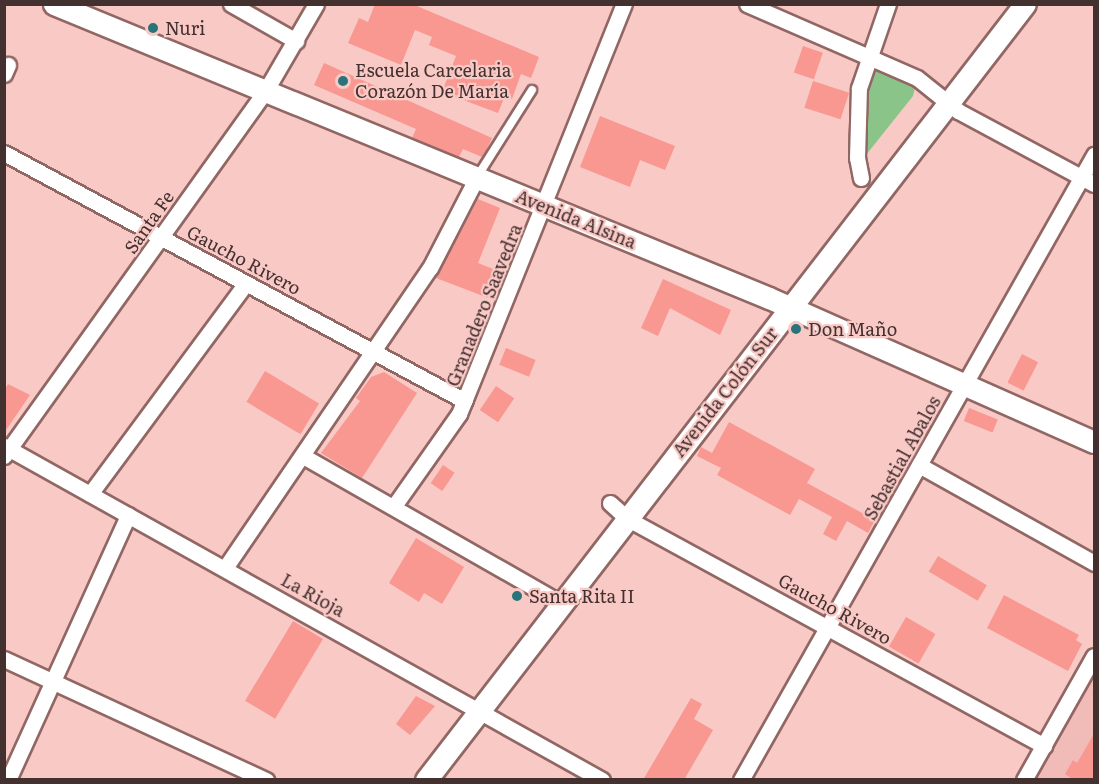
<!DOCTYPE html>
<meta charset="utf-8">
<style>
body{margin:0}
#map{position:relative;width:1099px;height:784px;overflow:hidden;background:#f9c9c6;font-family:Literata,serif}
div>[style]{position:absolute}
.built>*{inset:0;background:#f1bbb7}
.green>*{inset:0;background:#8bc488}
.building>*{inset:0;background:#f99791;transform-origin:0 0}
.roads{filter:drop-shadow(2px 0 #916764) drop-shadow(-2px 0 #916764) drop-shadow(0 2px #916764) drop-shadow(0 -2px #916764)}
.service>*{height:8px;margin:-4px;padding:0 4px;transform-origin:4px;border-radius:4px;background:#fff}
.minor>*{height:15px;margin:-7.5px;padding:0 7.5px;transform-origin:7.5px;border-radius:7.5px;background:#fff}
.secondary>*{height:21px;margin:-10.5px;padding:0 10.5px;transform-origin:10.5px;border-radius:10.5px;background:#fff}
.dots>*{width:16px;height:16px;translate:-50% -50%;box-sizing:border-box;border:3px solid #f9c9c6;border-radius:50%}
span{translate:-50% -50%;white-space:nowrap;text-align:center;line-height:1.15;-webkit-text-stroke:4.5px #f9c9c6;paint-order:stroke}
.poi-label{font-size:18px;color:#43312f}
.left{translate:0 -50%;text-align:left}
.street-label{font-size:18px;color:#43312f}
.frame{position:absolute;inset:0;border:6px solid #43312f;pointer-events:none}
</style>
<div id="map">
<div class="built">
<div style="clip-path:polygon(1087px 669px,1094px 673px,1094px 779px,1025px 780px)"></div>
</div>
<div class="green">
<div style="clip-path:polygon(877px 70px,915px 87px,913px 96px,866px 155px,869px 82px)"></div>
</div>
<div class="building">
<div style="clip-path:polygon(375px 4px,412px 4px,539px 57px,531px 78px,521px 74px,512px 99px,505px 96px,498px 113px,442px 92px,456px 56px,429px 45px,432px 37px,415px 30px,401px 65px,348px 43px,359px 18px,368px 22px)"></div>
<div style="left:803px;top:46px;width:21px;height:28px;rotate:19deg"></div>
<div style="clip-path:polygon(324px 63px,492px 138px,486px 151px,482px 157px,463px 149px,459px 157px,412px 138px,416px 129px,314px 85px)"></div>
<div style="left:813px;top:81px;width:38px;height:28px;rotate:18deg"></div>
<div style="clip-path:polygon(600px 116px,675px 146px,665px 170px,640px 160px,630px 187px,580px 167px)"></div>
<div style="clip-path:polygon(478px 199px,500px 208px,478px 263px,503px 273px,491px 299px,436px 278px)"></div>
<div style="clip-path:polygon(663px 279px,731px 310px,720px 335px,670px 308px,658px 336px,641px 328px)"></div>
<div style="left:506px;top:348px;width:32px;height:18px;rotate:22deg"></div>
<div style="left:1022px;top:354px;width:18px;height:32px;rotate:27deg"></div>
<div style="left:265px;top:371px;width:63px;height:36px;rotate:31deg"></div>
<div style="clip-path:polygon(384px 372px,417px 393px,362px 478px,321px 453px,360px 401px,356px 398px,371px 377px)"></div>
<div style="clip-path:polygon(8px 384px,30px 395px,4px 433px,4px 391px)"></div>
<div style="left:496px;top:386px;width:22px;height:29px;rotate:34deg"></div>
<div style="left:969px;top:408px;width:31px;height:14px;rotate:22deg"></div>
<div style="clip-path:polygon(729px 422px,815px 469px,807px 483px,875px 520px,868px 533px,847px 521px,836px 541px,823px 534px,832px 517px,799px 499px,790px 515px,717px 475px,721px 468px,697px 456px,701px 447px,712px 453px)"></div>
<div style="left:443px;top:465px;width:14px;height:22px;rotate:34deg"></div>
<div style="clip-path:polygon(416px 538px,464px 567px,442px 604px,424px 593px,419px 602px,389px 583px)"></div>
<div style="left:938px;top:556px;width:57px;height:18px;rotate:31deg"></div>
<div style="clip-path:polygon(1004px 595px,1079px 635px,1076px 640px,1082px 644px,1068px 671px,987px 628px)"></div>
<div style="left:906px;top:617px;width:34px;height:34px;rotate:30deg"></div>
<div style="left:293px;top:621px;width:35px;height:93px;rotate:31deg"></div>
<div style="clip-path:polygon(416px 696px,435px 706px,410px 735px,396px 724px)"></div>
<div style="clip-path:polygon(691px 698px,702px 704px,694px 719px,713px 730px,684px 780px,643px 780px)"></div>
<div style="clip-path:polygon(1095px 732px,1095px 780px,1074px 780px,1065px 774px,1073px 760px,1077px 763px)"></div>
</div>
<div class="roads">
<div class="service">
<div style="left:477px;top:177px;width:103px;rotate:-57.7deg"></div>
</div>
<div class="minor">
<div style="left:231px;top:4px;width:75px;rotate:29.6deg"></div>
<div style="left:747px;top:4px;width:185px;rotate:23.5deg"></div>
<div style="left:917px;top:78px;width:53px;rotate:38.8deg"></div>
<div style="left:958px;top:111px;width:154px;rotate:28.2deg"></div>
<div style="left:4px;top:74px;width:10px;rotate:-66deg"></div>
<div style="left:4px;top:153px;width:523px;rotate:28.28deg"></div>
<div style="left:861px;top:178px;width:20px;rotate:-101deg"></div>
<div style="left:857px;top:158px;width:70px;rotate:-88.4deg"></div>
<div style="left:859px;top:88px;width:89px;rotate:-71deg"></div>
<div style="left:4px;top:446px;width:685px;rotate:29.18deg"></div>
<div style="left:4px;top:456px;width:450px;rotate:-54.4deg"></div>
<div style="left:266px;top:90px;width:99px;rotate:-59.8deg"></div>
<div style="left:303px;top:456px;width:298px;rotate:29.7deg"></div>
<div style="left:919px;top:465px;width:201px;rotate:29.2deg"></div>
<div style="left:90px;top:494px;width:259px;rotate:-53.5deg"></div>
<div style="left:610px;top:503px;width:24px;rotate:42deg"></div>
<div style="left:628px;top:519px;width:474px;rotate:28.6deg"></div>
<div style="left:394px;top:506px;width:113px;rotate:-54.8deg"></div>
<div style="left:459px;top:414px;width:442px;rotate:-68.1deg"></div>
<div style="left:225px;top:568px;width:363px;rotate:-55.7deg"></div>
<div style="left:430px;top:268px;width:100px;rotate:-62.7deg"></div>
<div style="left:4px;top:659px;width:289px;rotate:24.8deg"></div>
<div style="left:8px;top:780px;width:291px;rotate:-65.6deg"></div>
<div style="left:741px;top:780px;width:718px;rotate:-60.54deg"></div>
<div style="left:1024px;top:780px;width:142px;rotate:-60.6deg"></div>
</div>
<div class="secondary">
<div style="left:54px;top:4px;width:773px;rotate:22.35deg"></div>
<div style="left:769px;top:298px;width:355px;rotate:23.9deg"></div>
<div style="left:426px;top:780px;width:980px;rotate:-52.34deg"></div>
</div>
</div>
<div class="dots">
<div style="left:153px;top:28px;background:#29737a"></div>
<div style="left:343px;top:81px;background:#29737a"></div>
<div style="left:796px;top:329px;background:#29737a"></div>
<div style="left:517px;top:596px;background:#29737a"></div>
</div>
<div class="poi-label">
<span class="left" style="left:165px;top:28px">Nuri</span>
<span class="left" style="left:355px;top:81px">Escuela Carcelaria<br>Corazón De María</span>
<span class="left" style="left:808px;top:329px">Don Maño</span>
<span class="left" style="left:529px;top:596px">Santa Rita II</span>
</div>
<div class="street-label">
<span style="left:576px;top:219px;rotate:22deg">Avenida Alsina</span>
<span style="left:149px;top:222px;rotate:-55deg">Santa Fe</span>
<span style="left:244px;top:260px;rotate:28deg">Gaucho Rivero</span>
<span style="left:484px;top:305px;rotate:-68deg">Granadero Saavedra</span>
<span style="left:725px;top:392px;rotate:-52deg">Avenida Colón Sur</span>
<span style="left:902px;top:458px;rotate:-61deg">Sebastial Abalos</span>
<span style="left:313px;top:595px;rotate:29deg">La Rioja</span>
<span style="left:835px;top:609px;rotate:29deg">Gaucho Rivero</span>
</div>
<div class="frame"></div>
</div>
